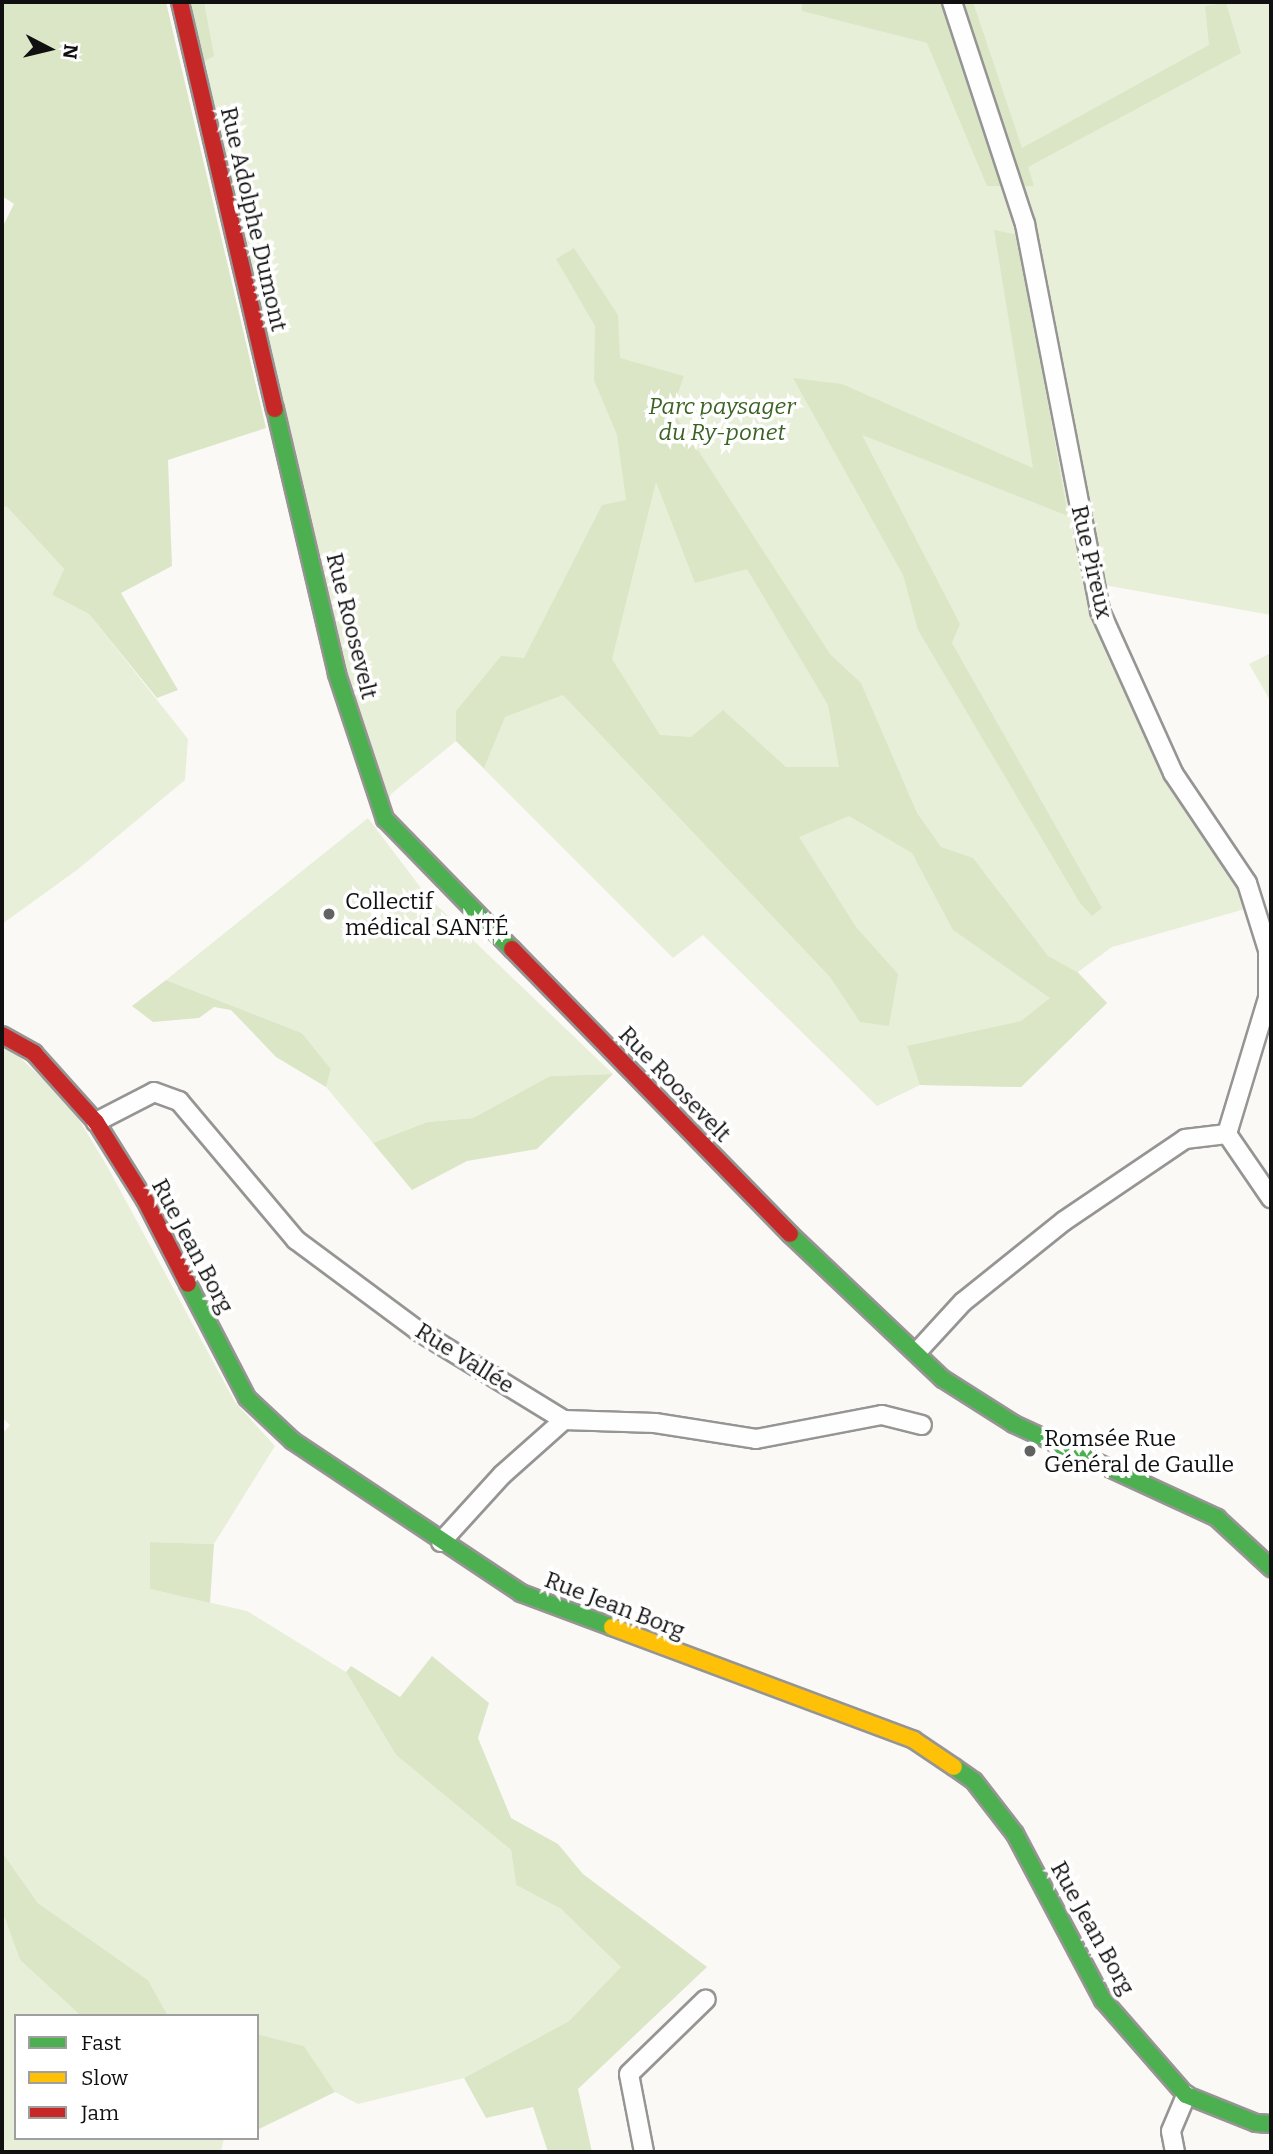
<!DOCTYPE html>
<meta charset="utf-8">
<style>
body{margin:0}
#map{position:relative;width:1273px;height:2154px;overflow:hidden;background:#fbf9f6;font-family:Bitter,serif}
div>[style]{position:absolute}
.green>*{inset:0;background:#e8efd8}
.forest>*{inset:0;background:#dbe6c6}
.roads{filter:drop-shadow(2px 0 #969594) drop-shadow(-2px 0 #969594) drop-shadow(0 2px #969594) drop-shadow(0 -2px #969594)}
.street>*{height:18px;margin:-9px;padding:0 9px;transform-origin:9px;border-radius:9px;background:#fefefe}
.fast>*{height:16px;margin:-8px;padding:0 8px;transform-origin:8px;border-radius:8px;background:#4caf50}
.slow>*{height:16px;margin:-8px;padding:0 8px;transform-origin:8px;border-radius:8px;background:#ffc107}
.jam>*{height:16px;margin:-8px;padding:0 8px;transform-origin:8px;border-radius:8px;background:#c62828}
.dots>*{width:19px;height:19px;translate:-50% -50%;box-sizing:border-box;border:4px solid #fff;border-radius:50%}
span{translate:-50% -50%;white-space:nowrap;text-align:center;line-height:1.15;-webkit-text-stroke:7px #fff;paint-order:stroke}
.street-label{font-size:23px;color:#101010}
.park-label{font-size:23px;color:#3a6324;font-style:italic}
.poi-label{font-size:23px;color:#101010}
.left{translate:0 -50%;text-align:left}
.frame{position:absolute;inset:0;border:4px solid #101010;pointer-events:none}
.legend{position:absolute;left:14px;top:2014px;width:245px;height:126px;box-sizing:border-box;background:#fff;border:2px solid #9f9f9f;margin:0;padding:9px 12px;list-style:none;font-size:21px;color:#101010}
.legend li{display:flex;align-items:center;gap:14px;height:35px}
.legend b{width:35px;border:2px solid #9f9f9f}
.north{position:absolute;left:14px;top:14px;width:70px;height:70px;-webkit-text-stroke:5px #fff;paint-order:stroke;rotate:97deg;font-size:19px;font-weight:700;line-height:28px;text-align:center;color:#101010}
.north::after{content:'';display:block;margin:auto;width:24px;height:32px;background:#101010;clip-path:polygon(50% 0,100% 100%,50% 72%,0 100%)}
</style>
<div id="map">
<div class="green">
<div style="clip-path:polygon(192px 2px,1271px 2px,1271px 615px,1104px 585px,1100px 611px,1173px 773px,1247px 883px,1245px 909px,1112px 947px,1078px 972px,1107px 1003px,1021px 1087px,920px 1085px,877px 1106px,703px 935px,673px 958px,456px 741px,391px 794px,385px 819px,337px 674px)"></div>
<div style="clip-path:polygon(2px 505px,6px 506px,64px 569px,52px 595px,89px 614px,188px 739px,185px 780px,77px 870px,2px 924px)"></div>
<div style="clip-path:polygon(1271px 653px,1271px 702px,1249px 664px)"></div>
<div style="clip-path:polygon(368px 818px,427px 896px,613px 1074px,550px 1076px,473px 1118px,427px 1122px,373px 1143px,326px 1087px,331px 1069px,302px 1033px,166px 980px)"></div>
<div style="clip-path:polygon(2px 1047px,14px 1052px,69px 1103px,107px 1166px,235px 1402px,275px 1446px,214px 1544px,150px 1542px,150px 1589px,247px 1611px,346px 1672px,396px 1755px,511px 1850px,516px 1885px,561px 1909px,622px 1967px,569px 2021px,464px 2078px,358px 2104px,335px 2092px,304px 2046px,257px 2034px,257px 2016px,168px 2016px,148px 1980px,38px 1903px,2px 1852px,2px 1434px,10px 1425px,2px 1418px)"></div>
<div style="clip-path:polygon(2px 1911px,20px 1960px,81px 2016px,16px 2016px,16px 2138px,224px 2138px,221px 2152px,2px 2152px)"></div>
</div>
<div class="forest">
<div style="clip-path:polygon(2px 2px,166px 2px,266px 428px,168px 460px,172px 566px,121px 593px,178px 690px,157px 698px,89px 614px,52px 595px,64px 569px,7px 507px,2px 505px,2px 228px,14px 204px,2px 196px)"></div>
<div style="clip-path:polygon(191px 2px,204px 2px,214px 56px,203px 62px)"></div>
<div style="clip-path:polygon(802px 2px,973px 2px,1022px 148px,1209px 45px,1205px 6px,1226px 3px,1241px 53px,1028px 167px,1034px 186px,987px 186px,927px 43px,802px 11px)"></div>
<div style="clip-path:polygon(994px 230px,1018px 235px,1068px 516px,862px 435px,960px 624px,952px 643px,1102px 908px,1092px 916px,1080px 903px,918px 630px,903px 575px,793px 378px,842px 384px,1033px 468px)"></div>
<div style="clip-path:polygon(evenodd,574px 248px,618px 315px,620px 358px,684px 376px,672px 410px,830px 654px,861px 683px,917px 813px,941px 847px,973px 858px,1048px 956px,1077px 972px,1107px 1003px,1021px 1087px,920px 1085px,907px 1046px,1021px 1021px,1050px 998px,953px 930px,912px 853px,849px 816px,799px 837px,856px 927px,898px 974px,889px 1026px,860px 1022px,830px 977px,563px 695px,505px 717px,484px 768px,456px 741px,456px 711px,501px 656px,524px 658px,602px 505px,626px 500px,617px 435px,594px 380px,595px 326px,556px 259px,574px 248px,656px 482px,695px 583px,747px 569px,828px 705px,839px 767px,786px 767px,723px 710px,691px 737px,660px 735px,612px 659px,656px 482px)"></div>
<div style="clip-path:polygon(166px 980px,302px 1033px,331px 1069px,326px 1087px,276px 1057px,231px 1010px,214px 1007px,199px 1018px,153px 1022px,132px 1006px)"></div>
<div style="clip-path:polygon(613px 1074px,537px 1149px,467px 1161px,412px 1190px,373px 1143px,427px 1122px,473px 1118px,550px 1076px)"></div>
<div style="clip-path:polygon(150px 1542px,214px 1544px,210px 1603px,150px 1589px)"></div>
<div style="clip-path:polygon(432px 1656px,489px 1703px,478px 1738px,511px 1818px,558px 1844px,583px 1874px,707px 1967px,578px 2089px,592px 2152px,548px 2152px,533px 2107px,486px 2118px,464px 2078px,569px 2021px,621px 1967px,561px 1909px,516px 1885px,511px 1850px,396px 1755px,346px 1672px,351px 1666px,400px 1697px)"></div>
<div style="clip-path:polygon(2px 1852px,38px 1903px,148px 1980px,168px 2016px,81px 2016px,20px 1960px,2px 1911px)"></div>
<div style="clip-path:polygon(257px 2034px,304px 2046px,335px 2092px,257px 2130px)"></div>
</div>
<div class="roads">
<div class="street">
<div style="left:952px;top:2px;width:234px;rotate:71.8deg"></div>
<div style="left:1025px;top:224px;width:394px;rotate:79deg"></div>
<div style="left:1100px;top:611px;width:178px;rotate:65.7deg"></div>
<div style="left:1173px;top:773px;width:133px;rotate:56.1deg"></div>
<div style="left:1247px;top:883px;width:70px;rotate:72.6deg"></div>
<div style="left:1268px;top:950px;width:48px;rotate:90deg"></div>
<div style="left:1268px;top:998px;width:142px;rotate:106.8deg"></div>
<div style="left:96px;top:1122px;width:65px;rotate:-27.3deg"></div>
<div style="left:154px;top:1092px;width:27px;rotate:20deg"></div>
<div style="left:179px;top:1101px;width:182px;rotate:49.9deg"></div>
<div style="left:296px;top:1240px;width:151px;rotate:36.6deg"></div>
<div style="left:417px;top:1330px;width:172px;rotate:31.5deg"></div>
<div style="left:564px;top:1420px;width:91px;rotate:1.9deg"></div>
<div style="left:655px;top:1423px;width:102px;rotate:9deg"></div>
<div style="left:756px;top:1439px;width:128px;rotate:-10.8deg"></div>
<div style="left:882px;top:1415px;width:41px;rotate:14deg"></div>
<div style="left:1227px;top:1134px;width:78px;rotate:55.5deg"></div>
<div style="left:917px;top:1352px;width:68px;rotate:-47.4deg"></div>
<div style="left:963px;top:1302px;width:129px;rotate:-38.7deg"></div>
<div style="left:1064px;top:1221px;width:146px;rotate:-34.1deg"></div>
<div style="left:1185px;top:1139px;width:42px;rotate:-6.8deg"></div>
<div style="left:441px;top:1542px;width:91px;rotate:-47.7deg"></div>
<div style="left:502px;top:1475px;width:83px;rotate:-41.6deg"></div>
<div style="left:644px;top:2152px;width:79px;rotate:-100.9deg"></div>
<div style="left:629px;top:2074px;width:107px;rotate:-44.2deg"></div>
<div style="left:1175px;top:2152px;width:21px;rotate:-101deg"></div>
<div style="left:1171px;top:2131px;width:39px;rotate:-67deg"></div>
</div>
<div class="fast">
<div style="left:275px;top:409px;width:272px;rotate:76.8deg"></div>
<div style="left:337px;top:674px;width:153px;rotate:71.7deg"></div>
<div style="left:385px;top:819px;width:182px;rotate:45.7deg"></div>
<div style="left:790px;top:1234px;width:211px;rotate:43.5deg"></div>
<div style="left:943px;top:1379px;width:84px;rotate:32.4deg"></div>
<div style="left:1014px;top:1424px;width:224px;rotate:24.8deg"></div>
<div style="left:1217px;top:1518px;width:74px;rotate:42.8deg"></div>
<div style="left:188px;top:1284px;width:128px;rotate:62.6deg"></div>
<div style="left:247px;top:1398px;width:63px;rotate:43.1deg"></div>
<div style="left:293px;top:1441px;width:274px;rotate:33.7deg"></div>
<div style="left:521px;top:1593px;width:97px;rotate:20.5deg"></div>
<div style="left:954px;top:1767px;width:24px;rotate:35deg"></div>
<div style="left:974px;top:1781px;width:67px;rotate:52.3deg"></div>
<div style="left:1015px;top:1834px;width:188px;rotate:62.1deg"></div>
<div style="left:1103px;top:2000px;width:126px;rotate:48.9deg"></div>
<div style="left:1186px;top:2095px;width:75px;rotate:21.8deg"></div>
<div style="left:1256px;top:2123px;width:15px;rotate:4deg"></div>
</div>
<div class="slow">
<div style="left:612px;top:1627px;width:322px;rotate:20.5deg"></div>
<div style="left:914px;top:1740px;width:48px;rotate:34deg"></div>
</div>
<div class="jam">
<div style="left:180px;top:2px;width:418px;rotate:76.9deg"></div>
<div style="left:512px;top:949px;width:398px;rotate:45.7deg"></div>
<div style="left:2px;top:1035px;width:37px;rotate:29deg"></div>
<div style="left:34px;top:1053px;width:93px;rotate:48.1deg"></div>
<div style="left:96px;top:1122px;width:92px;rotate:57.9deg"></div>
<div style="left:145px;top:1200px;width:94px;rotate:62.9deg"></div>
</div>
</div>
<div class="dots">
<div style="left:329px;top:914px;background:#626260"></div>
<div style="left:1030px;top:1451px;background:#626260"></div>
</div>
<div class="street-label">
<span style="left:254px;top:219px;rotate:77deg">Rue Adolphe Dumont</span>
<span style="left:1092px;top:562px;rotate:77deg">Rue Pireux</span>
<span style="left:352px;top:626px;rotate:76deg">Rue Roosevelt</span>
<span style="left:675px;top:1084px;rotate:46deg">Rue Roosevelt</span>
<span style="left:193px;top:1246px;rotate:62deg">Rue Jean Borg</span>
<span style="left:465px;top:1358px;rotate:32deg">Rue Vallée</span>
<span style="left:615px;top:1605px;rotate:21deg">Rue Jean Borg</span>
<span style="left:1093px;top:1928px;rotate:61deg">Rue Jean Borg</span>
</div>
<div class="park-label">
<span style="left:722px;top:419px">Parc paysager<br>du Ry-ponet</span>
</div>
<div class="poi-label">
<span class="left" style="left:345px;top:914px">Collectif<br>médical SANTÉ</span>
<span class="left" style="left:1044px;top:1451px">Romsée Rue<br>Général de Gaulle</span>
</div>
<div class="frame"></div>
<ul class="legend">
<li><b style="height:9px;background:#4caf50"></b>Fast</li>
<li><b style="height:9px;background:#ffc107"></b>Slow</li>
<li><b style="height:9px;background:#c62828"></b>Jam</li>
</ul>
<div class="north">N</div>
</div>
